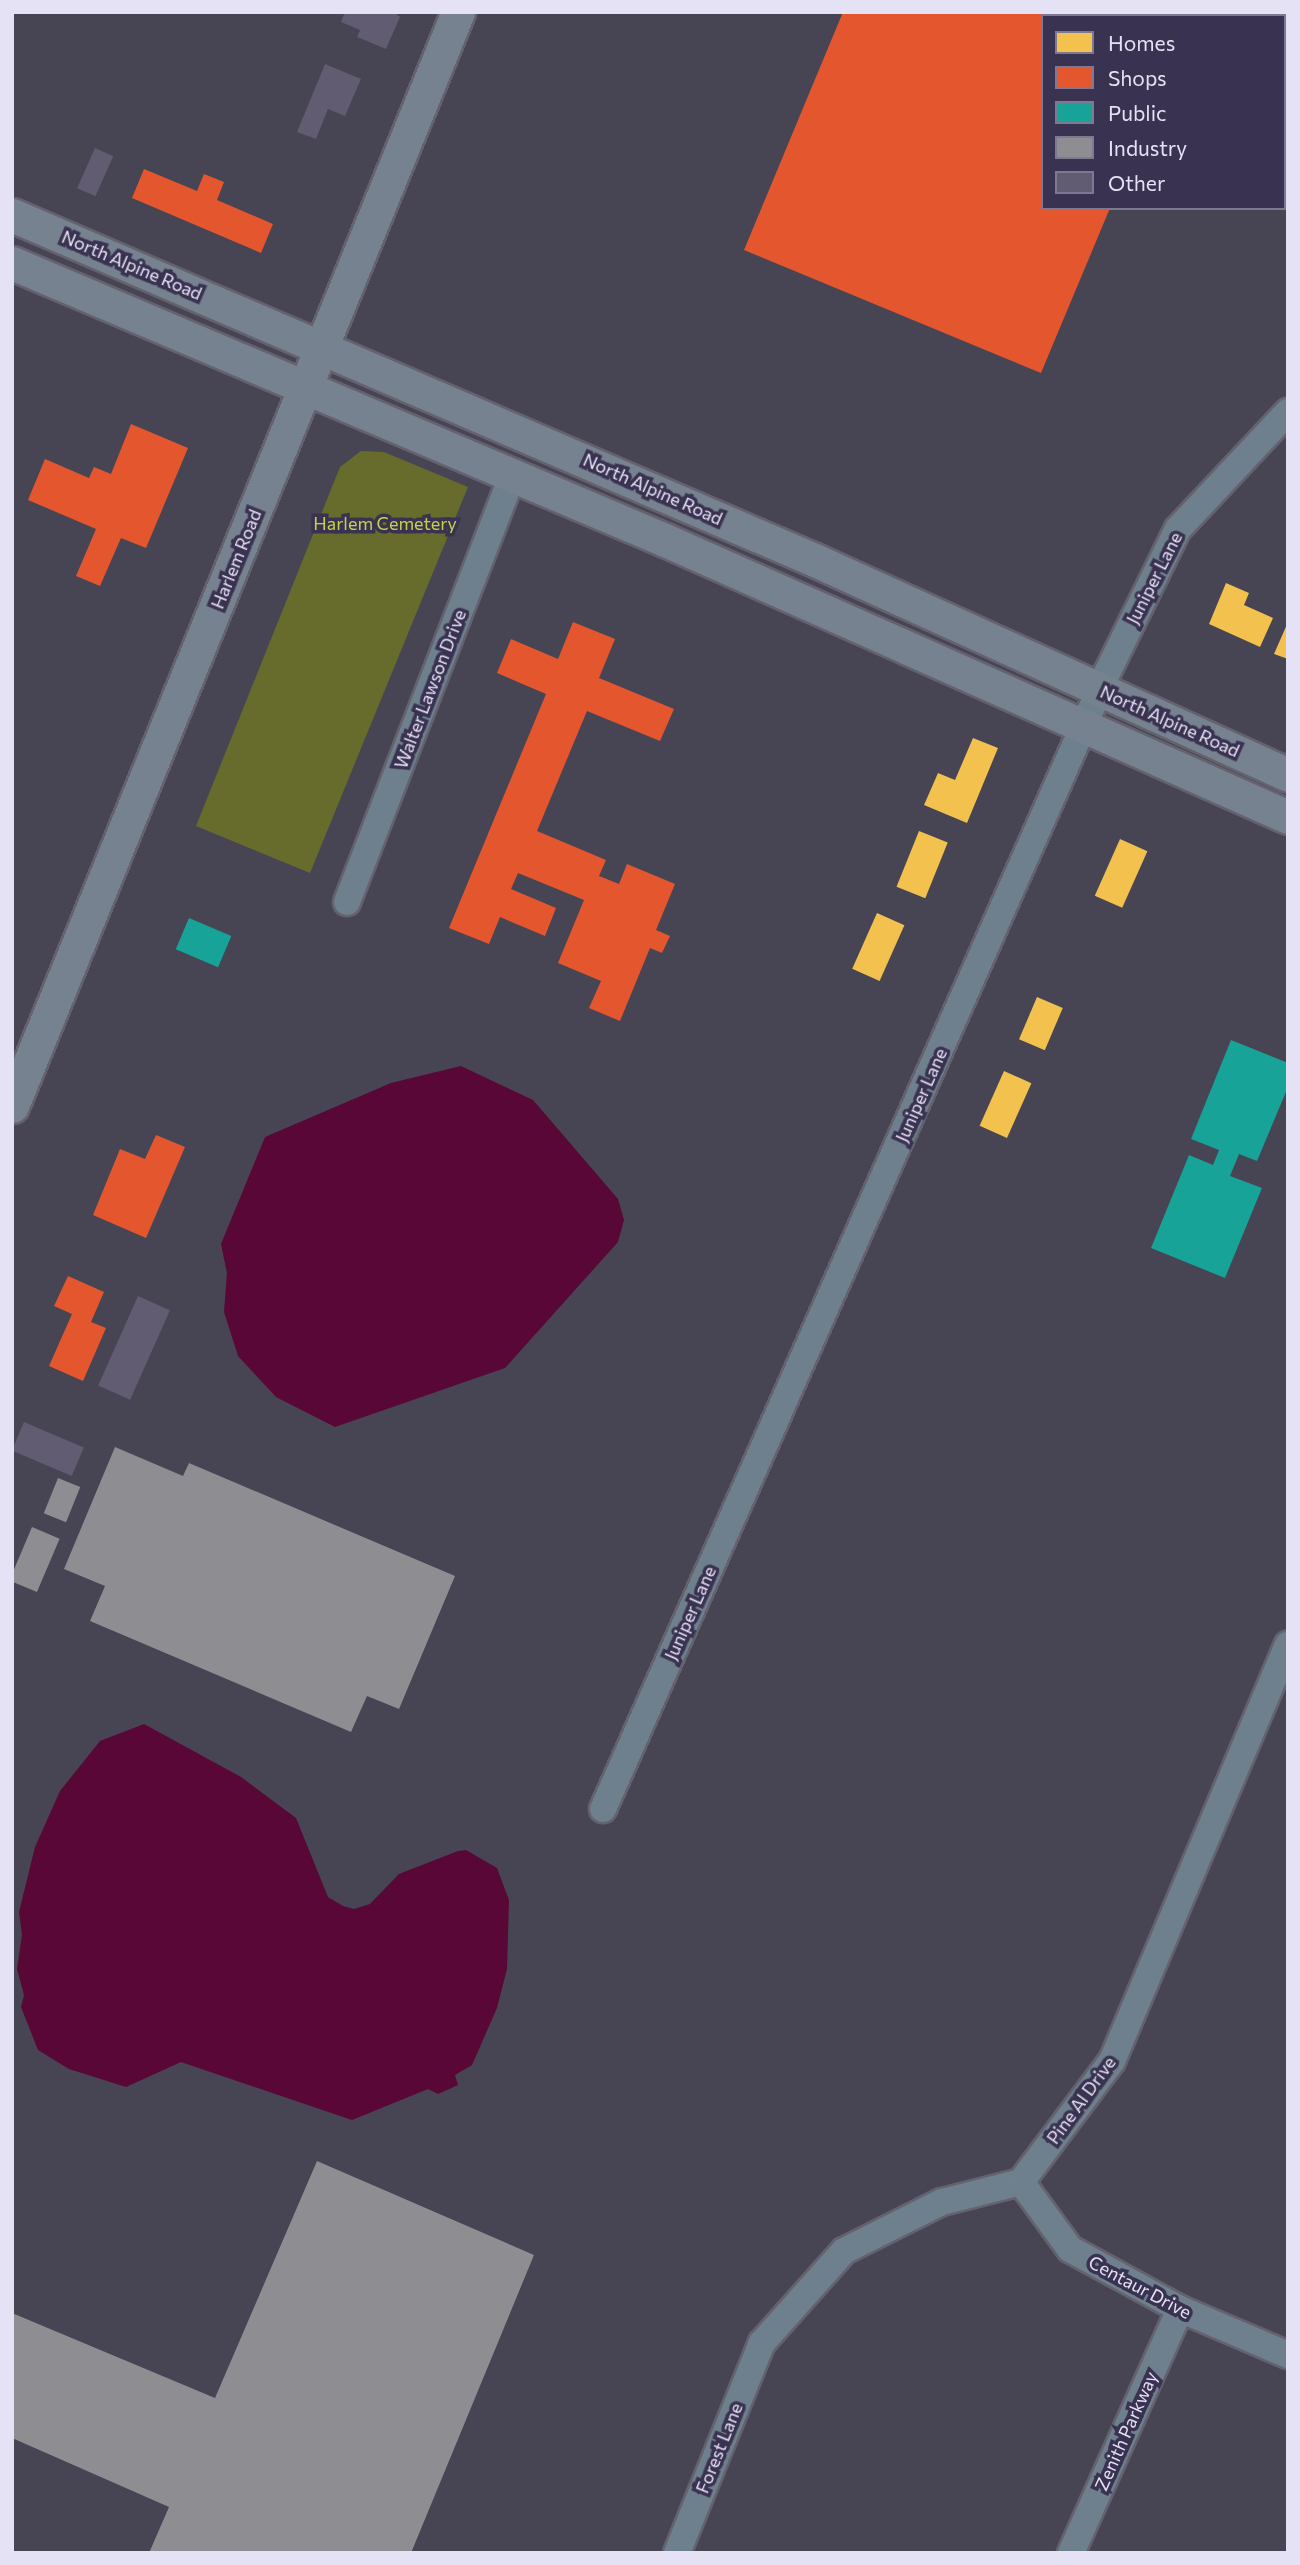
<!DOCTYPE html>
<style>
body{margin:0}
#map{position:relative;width:1300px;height:2565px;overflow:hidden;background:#474454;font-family:Commissioner,sans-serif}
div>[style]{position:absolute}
.green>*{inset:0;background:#676c2c}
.water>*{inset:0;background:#580737}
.homes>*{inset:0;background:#f2c14e;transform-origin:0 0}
.shops>*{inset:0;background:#e4572e}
.public>*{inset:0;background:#17a398;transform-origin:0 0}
.industry>*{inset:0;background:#8d8d92;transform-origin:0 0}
.building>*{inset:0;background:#615c72;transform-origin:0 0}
.roads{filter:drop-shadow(2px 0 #64626f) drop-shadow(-2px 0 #64626f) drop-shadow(0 2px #64626f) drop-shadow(0 -2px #64626f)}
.minor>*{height:26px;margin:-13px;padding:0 13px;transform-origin:13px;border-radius:13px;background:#6e808d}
.major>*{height:33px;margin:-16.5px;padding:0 16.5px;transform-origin:16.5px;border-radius:16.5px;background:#778290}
span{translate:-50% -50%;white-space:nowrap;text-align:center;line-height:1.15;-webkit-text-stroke:7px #393250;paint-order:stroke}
.street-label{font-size:18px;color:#e5e2f5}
.park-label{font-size:18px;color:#c6d14c}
.frame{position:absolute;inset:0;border:14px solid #e5e2f5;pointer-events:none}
.legend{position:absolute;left:1041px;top:14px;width:245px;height:196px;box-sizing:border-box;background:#393250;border:2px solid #7e7892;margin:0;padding:9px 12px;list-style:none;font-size:21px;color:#e5e2f5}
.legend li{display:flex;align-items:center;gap:14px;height:35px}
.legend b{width:35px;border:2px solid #7e7892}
</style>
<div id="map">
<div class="green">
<div style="clip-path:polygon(361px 451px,384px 452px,468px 487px,310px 873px,196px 826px,340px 467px)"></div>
</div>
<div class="water">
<div style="clip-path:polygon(461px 1066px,533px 1100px,618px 1199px,624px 1220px,618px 1242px,505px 1368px,335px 1427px,276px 1397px,238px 1356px,224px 1312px,227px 1273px,221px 1244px,265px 1137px,391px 1083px)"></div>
<div style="clip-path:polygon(144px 1724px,241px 1777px,296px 1818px,328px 1897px,343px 1906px,354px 1909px,370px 1904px,399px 1874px,458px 1851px,466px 1850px,497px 1868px,509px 1900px,507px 1969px,497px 2008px,472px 2065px,455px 2075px,458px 2085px,438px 2094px,428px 2089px,352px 2120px,181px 2062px,126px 2087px,69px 2069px,38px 2050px,21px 2007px,24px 1995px,17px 1969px,22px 1935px,19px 1912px,35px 1847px,60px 1791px,100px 1741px)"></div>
</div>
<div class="homes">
<div style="clip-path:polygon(1226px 583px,1249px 593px,1244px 605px,1273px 618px,1260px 647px,1209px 624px)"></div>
<div style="clip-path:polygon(1288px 622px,1288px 659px,1274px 654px)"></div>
<div style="clip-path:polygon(973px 738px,998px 748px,967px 823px,924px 805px,938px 773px,955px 780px)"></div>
<div style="left:919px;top:831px;width:31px;height:60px;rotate:22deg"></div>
<div style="left:1120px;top:839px;width:30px;height:62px;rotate:24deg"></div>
<div style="left:877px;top:913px;width:30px;height:61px;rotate:24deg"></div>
<div style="left:1037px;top:997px;width:28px;height:46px;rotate:23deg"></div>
<div style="left:1004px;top:1071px;width:30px;height:60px;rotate:24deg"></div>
</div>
<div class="shops">
<div style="clip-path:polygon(843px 12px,1191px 12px,1043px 16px,1043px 208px,1110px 208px,1041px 373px,744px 250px)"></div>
<div style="clip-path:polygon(144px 169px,197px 191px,204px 174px,224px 182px,217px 200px,273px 224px,261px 253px,132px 198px)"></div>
<div style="clip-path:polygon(131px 424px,188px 448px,146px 548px,121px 538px,100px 586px,76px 576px,96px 529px,28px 500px,45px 459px,89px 478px,94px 467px,111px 474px)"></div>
<div style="clip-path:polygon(573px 622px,615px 639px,599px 678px,674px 709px,660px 741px,587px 711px,537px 831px,606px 860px,599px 876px,619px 884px,627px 864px,675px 884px,656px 930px,670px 936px,662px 953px,650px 948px,620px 1021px,589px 1008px,601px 981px,558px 963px,584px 900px,518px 873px,511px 889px,556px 908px,545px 936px,500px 917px,489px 944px,449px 928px,546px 694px,497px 673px,511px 639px,558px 659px)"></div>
<div style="clip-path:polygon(156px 1135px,185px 1147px,146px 1238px,93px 1215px,120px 1149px,145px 1159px)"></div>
<div style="clip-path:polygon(68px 1276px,104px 1292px,91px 1322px,106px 1328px,83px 1381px,49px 1366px,72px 1314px,54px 1306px)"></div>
</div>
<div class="public">
<div style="left:189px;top:918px;width:46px;height:34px;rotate:23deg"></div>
<div style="clip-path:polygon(1231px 1040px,1288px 1063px,1288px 1087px,1257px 1161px,1239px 1154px,1230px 1176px,1262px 1188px,1225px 1278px,1151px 1248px,1189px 1155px,1213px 1165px,1219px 1150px,1191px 1139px)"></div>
</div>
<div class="industry">
<div style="clip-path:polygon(115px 1447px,183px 1476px,189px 1463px,455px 1576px,399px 1709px,367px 1696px,351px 1732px,90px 1621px,105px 1586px,64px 1569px)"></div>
<div style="left:58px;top:1478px;width:24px;height:38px;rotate:22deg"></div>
<div style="left:32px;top:1527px;width:30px;height:58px;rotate:23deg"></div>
<div style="clip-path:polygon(317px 2161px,534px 2255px,411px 2553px,149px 2553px,169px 2507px,12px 2438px,12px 2313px,215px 2398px)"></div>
</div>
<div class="building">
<div style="clip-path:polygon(345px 12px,394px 12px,400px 17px,386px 49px,357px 37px,360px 30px,341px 22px)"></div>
<div style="clip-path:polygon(325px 64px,361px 79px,345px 116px,328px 109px,316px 139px,297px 132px)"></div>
<div style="left:95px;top:148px;width:20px;height:44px;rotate:24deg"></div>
<div style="left:138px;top:1296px;width:35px;height:98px;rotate:24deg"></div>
<div style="left:24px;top:1422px;width:65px;height:31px;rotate:23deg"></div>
</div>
<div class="roads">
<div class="minor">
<div style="left:347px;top:902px;width:457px;rotate:-68.8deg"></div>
<div style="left:603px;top:1809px;width:1245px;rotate:-66.07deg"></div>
<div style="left:1108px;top:671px;width:158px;rotate:-63.8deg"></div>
<div style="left:1178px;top:529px;width:161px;rotate:-46.8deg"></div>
<div style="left:1021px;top:2182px;width:83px;rotate:53.8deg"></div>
<div style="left:1070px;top:2249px;width:125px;rotate:28.6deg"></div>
<div style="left:1180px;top:2309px;width:117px;rotate:23.1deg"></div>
<div style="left:677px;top:2553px;width:227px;rotate:-68deg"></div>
<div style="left:762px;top:2343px;width:123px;rotate:-48.3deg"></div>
<div style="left:844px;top:2251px;width:110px;rotate:-26.6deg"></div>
<div style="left:942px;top:2202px;width:81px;rotate:-14.2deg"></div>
<div style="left:1021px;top:2182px;width:151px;rotate:-53.1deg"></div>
<div style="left:1112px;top:2061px;width:452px;rotate:-67.1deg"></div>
<div style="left:1071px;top:2553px;width:267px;rotate:-65.9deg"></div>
</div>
<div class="major">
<div style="left:12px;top:215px;width:876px;rotate:23.26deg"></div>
<div style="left:817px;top:561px;width:517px;rotate:24.43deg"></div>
<div style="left:12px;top:263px;width:709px;rotate:22.99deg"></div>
<div style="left:665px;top:540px;width:682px;rotate:23.97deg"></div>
<div style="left:12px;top:1106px;width:1181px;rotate:-67.82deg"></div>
</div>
</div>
<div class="street-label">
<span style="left:132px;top:265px;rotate:23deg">North Alpine Road</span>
<span style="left:653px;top:489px;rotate:24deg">North Alpine Road</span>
<span style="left:236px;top:559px;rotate:-68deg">Harlem Road</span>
<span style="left:1154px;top:578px;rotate:-63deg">Juniper Lane</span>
<span style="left:430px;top:689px;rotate:-69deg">Walter Lawson Drive</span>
<span style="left:1170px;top:721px;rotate:24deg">North Alpine Road</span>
<span style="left:921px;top:1095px;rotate:-66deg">Juniper Lane</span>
<span style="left:690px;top:1613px;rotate:-66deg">Juniper Lane</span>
<span style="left:1081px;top:2100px;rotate:-54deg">Pine Al Drive</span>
<span style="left:1140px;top:2287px;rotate:28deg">Centaur Drive</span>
<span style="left:1126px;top:2431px;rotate:-66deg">Zenith Parkway</span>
<span style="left:719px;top:2448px;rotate:-68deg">Forest Lane</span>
</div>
<div class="park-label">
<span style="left:385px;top:523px">Harlem Cemetery</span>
</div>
<div class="frame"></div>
<ul class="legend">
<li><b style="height:19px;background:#f2c14e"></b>Homes</li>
<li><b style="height:19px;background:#e4572e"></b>Shops</li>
<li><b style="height:19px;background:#17a398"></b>Public</li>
<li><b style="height:19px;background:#8d8d92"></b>Industry</li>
<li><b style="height:19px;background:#615c72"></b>Other</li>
</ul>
</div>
